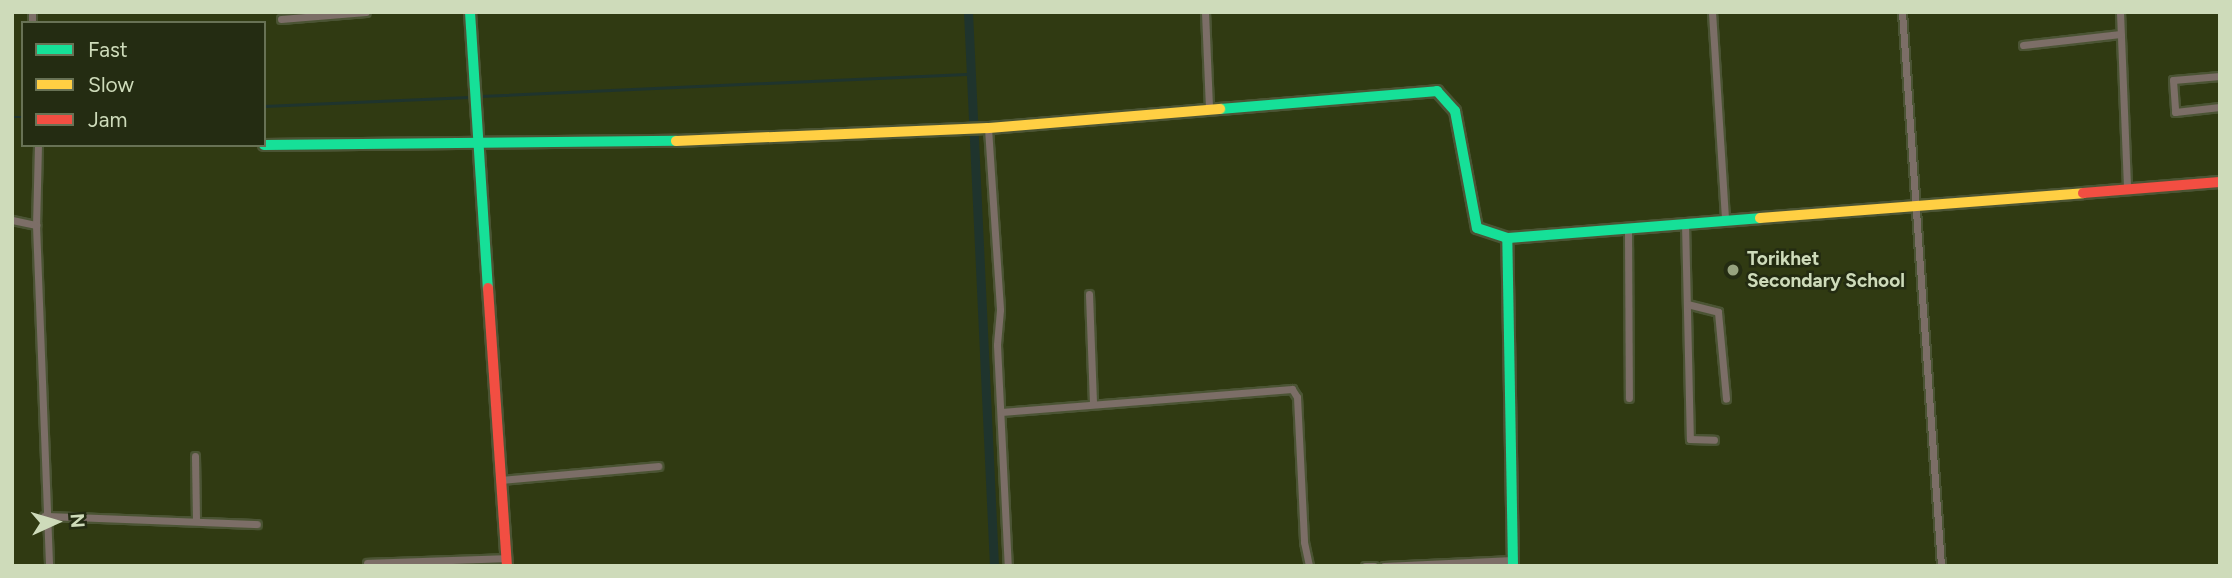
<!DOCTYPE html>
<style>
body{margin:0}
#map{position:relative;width:2232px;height:578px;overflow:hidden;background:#303a12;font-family:Figtree,sans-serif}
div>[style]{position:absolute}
.stream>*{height:2.5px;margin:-1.25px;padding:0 1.25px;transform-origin:1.25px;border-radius:1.25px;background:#1f342d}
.canal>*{height:9px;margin:-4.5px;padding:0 4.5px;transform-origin:4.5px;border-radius:4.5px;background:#1f342d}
.roads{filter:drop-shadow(2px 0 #4b5434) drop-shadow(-2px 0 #4b5434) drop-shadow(0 2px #4b5434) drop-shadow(0 -2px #4b5434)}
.street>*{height:7px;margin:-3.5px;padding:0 3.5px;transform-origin:3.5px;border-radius:3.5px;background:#7c6e67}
.fast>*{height:10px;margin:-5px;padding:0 5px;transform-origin:5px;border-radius:5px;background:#16e098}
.slow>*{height:10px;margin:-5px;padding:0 5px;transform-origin:5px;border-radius:5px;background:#ffcf43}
.jam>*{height:10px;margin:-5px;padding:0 5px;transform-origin:5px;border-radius:5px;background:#f24e42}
.dots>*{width:19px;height:19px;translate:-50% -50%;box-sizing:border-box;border:4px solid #242c12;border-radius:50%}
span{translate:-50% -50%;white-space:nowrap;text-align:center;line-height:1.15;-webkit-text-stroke:5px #242c12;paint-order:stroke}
.poi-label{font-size:19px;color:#cedbba;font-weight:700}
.left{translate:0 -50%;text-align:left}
.frame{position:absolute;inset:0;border:14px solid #cedbba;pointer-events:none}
.legend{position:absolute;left:21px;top:21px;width:245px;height:126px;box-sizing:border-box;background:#242c12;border:2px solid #687255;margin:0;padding:9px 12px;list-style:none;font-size:21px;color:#cedbba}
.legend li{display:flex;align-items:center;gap:14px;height:35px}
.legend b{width:35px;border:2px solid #687255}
.north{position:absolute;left:21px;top:487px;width:70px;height:70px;-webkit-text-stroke:5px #242c12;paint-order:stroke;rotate:86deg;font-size:19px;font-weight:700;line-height:28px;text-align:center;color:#cedbba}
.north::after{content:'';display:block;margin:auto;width:24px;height:32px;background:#cedbba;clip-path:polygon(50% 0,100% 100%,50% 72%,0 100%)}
</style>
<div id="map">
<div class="stream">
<div style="left:480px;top:96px;width:492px;rotate:-2.6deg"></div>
<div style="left:264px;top:106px;width:205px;rotate:-2.5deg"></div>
<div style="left:12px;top:117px;width:11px"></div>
</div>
<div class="canal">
<div style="left:968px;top:12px;width:555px;rotate:87.31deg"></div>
</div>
<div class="roads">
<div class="street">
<div style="left:32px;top:12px;width:11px;rotate:90deg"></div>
<div style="left:1205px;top:12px;width:97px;rotate:87.6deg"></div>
<div style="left:1712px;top:12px;width:208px;rotate:86.4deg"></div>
<div style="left:1902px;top:12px;width:555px;rotate:85.97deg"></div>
<div style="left:2120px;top:12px;width:176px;rotate:87.7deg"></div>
<div style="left:281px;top:19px;width:85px;rotate:-4.7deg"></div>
<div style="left:2023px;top:45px;width:98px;rotate:-6.5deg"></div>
<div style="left:2220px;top:76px;width:47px;rotate:175.1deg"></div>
<div style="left:2173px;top:80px;width:32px;rotate:86deg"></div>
<div style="left:2175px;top:112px;width:45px;rotate:-6.3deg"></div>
<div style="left:988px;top:128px;width:182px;rotate:86.2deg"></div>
<div style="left:1000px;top:310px;width:35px;rotate:95deg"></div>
<div style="left:997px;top:345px;width:221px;rotate:87.2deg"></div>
<div style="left:38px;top:145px;width:80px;rotate:91.4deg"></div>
<div style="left:36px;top:225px;width:341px;rotate:87.8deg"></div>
<div style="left:12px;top:220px;width:25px;rotate:12deg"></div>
<div style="left:1685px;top:223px;width:216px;rotate:88.7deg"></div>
<div style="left:1690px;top:439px;width:24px;rotate:2deg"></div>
<div style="left:1628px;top:229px;width:169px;rotate:89.7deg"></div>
<div style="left:1089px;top:294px;width:109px;rotate:87.9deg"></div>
<div style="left:1687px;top:304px;width:32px;rotate:14deg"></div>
<div style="left:1718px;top:312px;width:87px;rotate:84.7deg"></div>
<div style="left:1001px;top:412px;width:292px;rotate:-4.5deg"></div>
<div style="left:1292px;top:389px;width:9px;rotate:58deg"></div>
<div style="left:1297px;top:397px;width:145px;rotate:87.2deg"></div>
<div style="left:1304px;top:542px;width:25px;rotate:78deg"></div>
<div style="left:195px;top:456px;width:65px;rotate:89.1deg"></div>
<div style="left:501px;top:480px;width:158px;rotate:-5.1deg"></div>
<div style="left:44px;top:516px;width:213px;rotate:2.2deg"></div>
<div style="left:367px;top:563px;width:140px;rotate:-2deg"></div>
<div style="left:1365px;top:566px;width:9px"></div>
<div style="left:1384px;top:566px;width:129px;rotate:-2.7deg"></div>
</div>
<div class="fast">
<div style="left:470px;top:12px;width:277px;rotate:86.3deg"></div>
<div style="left:1220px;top:109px;width:218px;rotate:-4.7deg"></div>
<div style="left:1437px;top:91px;width:27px;rotate:48deg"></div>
<div style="left:1455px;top:111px;width:119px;rotate:79.4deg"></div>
<div style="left:1477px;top:228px;width:32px;rotate:18deg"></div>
<div style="left:264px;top:145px;width:412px;rotate:-0.6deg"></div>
<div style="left:1513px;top:566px;width:328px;rotate:-91deg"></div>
<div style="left:1507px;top:238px;width:254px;rotate:-4.5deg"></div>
</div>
<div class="slow">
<div style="left:676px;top:141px;width:312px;rotate:-2.4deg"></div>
<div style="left:988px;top:128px;width:233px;rotate:-4.7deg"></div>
<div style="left:1760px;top:218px;width:324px;rotate:-4.4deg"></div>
</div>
<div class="jam">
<div style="left:2083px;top:193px;width:137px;rotate:-4.6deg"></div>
<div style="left:488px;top:288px;width:279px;rotate:86.1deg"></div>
</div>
</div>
<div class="dots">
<div style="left:1733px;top:270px;background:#97a37f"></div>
</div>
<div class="poi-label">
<span class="left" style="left:1747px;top:270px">Torikhet<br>Secondary School</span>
</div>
<div class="frame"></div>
<ul class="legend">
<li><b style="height:9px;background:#16e098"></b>Fast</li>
<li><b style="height:9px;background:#ffcf43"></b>Slow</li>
<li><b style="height:9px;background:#f24e42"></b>Jam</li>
</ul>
<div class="north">N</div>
</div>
